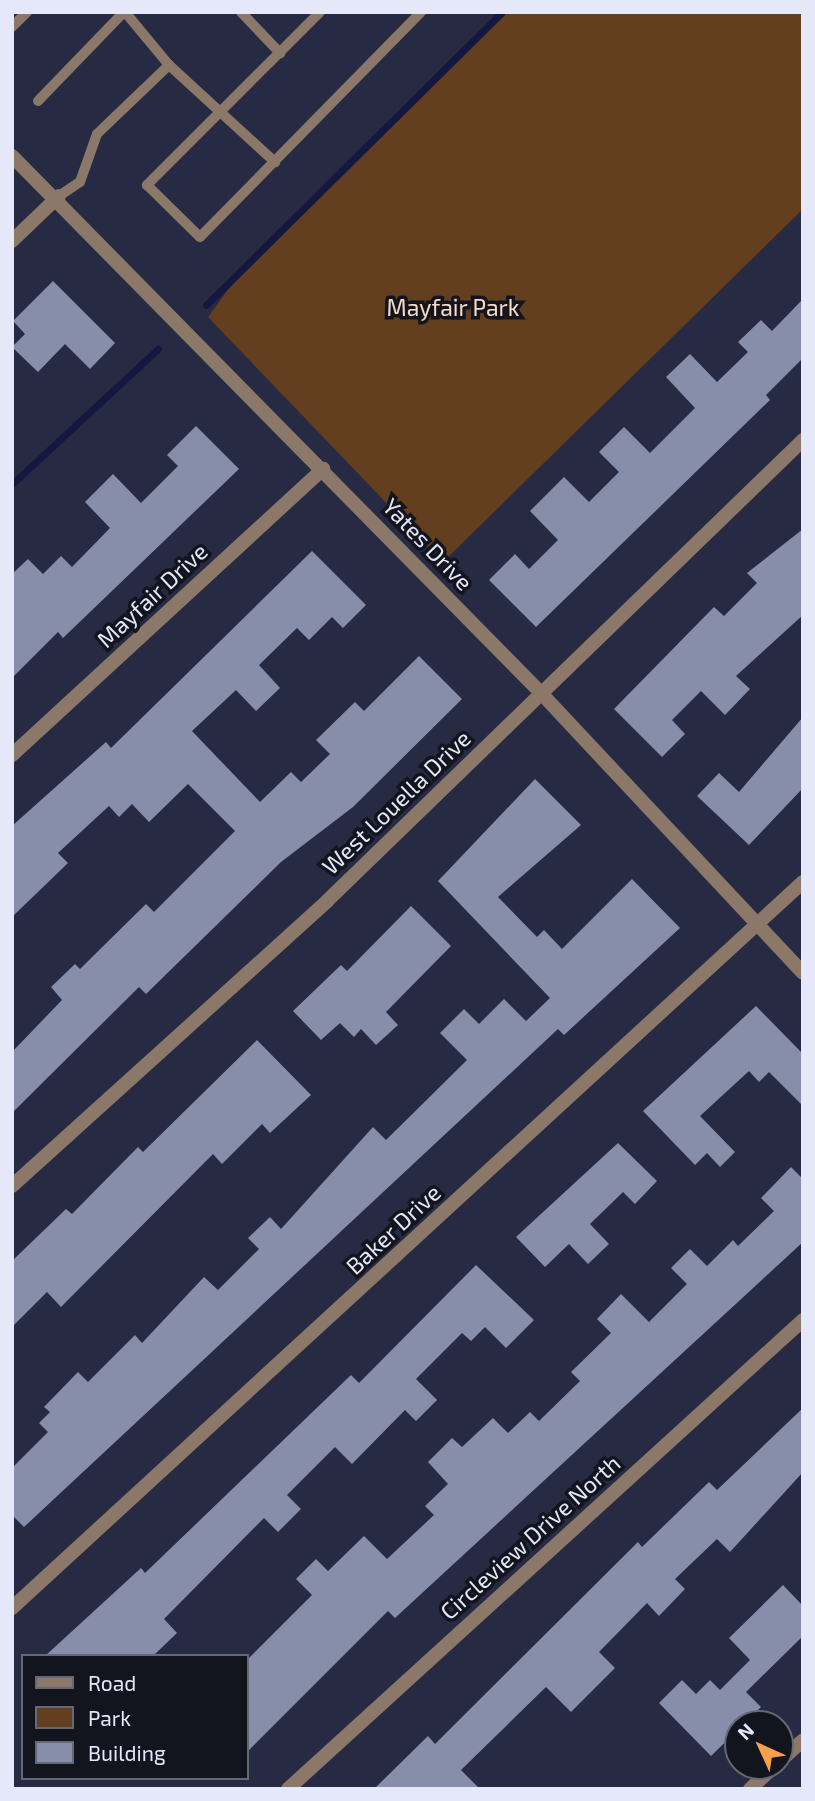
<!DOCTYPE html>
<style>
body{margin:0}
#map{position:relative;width:815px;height:1801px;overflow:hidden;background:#262a42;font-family:"Exo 2",sans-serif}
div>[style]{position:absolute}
.green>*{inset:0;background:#643f1f}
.stream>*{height:7px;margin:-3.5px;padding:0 3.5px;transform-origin:3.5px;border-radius:3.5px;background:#14173f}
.building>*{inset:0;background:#878eaa}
.lane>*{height:10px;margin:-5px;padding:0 5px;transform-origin:5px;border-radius:5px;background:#8c7868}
.street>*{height:14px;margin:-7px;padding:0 7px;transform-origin:7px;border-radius:7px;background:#8c7868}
span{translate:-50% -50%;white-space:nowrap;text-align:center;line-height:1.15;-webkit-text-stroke:7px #12141e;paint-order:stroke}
.park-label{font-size:23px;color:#f7dbc5}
.street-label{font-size:23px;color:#e5e8f8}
.frame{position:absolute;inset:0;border:14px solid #e5e8f8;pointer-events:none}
.legend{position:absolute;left:21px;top:1654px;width:228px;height:126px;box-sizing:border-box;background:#12141e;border:2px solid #666975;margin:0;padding:9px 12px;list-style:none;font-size:21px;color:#e5e8f8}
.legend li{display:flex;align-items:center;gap:14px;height:35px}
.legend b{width:35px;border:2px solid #666975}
.north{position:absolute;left:724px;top:1710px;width:70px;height:70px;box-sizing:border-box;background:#12141e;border:2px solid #666975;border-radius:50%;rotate:315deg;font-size:19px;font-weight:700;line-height:28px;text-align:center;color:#e5e8f8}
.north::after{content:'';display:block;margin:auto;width:24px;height:32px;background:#f9a04d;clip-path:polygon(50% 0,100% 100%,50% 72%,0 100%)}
</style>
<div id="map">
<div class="green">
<div style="clip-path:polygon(503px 12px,803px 12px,803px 209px,443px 562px,208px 317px,249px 261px)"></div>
</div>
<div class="stream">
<div style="left:206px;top:305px;width:416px;rotate:-44.7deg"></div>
<div style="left:12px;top:484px;width:199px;rotate:-42.8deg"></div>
</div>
<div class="building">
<div style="clip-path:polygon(53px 281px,115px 343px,90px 369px,65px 344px,38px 372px,12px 347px,25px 334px,13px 321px)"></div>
<div style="clip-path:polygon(803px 299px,803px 358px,766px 395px,770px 400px,536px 627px,489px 580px,515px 554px,529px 569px,558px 540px,530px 511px,564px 477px,589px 502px,619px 472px,599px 452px,624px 427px,650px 453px,695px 408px,666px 377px,690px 354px,717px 382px,748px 352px,738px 342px,761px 320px,772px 331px)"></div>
<div style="clip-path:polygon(196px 426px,239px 469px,63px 638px,58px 632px,12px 678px,12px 574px,28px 559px,43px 574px,61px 556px,72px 567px,110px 528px,85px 502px,113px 474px,141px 503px,178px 466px,167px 455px)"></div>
<div style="clip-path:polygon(803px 529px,803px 615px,736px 676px,750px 689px,725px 715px,701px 691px,672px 720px,685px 734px,662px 757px,614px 709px,714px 607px,724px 616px,757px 583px,747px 573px)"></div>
<div style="clip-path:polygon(312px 551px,366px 605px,343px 628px,332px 617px,309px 640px,297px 628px,259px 665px,280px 688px,256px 711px,236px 690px,192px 731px,260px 802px,291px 772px,301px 782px,330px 754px,316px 740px,355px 702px,364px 711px,419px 656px,462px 699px,353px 807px,281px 862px,146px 994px,139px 987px,12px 1113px,12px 1052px,62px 1000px,51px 987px,75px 964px,80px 969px,146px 904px,154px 912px,235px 831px,188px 784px,149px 822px,132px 804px,119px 817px,109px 806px,58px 853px,68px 863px,12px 917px,12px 826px,106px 742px,111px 748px)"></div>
<div style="clip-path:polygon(803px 717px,803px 788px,749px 845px,697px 796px,719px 773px,739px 792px)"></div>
<div style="clip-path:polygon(535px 779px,581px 825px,498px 897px,537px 937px,544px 930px,562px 949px,632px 879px,680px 928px,564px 1035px,558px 1029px,24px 1527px,12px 1515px,12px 1468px,48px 1432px,39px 1423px,50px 1412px,44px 1407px,78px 1372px,88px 1382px,135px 1335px,142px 1343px,204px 1277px,218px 1290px,259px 1249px,248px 1238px,270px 1217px,281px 1229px,373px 1127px,386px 1140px,467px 1060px,440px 1033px,464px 1009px,479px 1024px,504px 999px,526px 1021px,550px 998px,438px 881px)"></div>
<div style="clip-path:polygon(411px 906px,451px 946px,386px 1012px,398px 1025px,376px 1045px,361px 1029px,354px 1037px,340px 1023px,321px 1040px,293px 1011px,341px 965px,347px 971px)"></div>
<div style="clip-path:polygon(756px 1006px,803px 1054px,803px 1106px,769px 1072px,759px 1082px,749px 1071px,700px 1116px,735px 1152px,720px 1167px,707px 1153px,695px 1165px,643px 1111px)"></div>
<div style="clip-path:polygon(257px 1040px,311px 1095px,270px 1133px,262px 1124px,222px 1164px,213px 1154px,61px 1307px,47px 1292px,12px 1327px,12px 1261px,66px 1209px,72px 1214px,138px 1147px,143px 1152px)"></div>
<div style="clip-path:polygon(618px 1143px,657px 1181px,635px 1204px,623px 1192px,590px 1224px,609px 1244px,588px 1264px,569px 1244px,545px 1267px,516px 1237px)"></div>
<div style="clip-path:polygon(791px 1167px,803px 1179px,803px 1242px,395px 1618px,388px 1611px,247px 1752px,247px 1660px,312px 1595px,296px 1579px,316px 1559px,328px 1571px,364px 1536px,387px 1559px,434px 1515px,425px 1506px,448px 1484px,428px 1462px,452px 1438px,462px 1447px,493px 1418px,508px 1433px,530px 1412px,539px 1421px,580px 1381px,571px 1372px,611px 1333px,597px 1319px,621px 1294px,649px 1322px,687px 1284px,671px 1268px,690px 1249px,707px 1266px,733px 1240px,738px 1246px,774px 1211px,761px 1198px)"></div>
<div style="clip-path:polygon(476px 1265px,534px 1320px,506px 1348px,485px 1327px,471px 1341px,462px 1333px,416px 1379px,437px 1400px,416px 1421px,405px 1410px,352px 1464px,335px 1447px,287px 1495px,301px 1509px,278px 1532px,264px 1518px,164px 1619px,177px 1633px,153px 1656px,45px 1656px,141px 1568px,145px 1573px,351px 1375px,359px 1383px)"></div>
<div style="clip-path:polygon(803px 1408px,803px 1472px,730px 1552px,717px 1539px,675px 1579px,685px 1589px,659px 1616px,647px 1603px,599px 1652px,615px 1668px,571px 1712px,546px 1687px,461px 1770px,480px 1789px,374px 1789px,428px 1736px,435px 1744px,638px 1542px,642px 1547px,709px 1482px,717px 1490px)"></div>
<div style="clip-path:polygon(783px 1585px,803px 1606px,803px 1636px,746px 1692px,761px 1707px,711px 1756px,659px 1703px,682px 1680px,696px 1694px,710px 1680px,720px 1690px,750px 1660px,729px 1638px)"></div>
</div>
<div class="lane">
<div style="left:125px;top:12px;width:69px;rotate:50.3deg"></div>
<div style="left:169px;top:65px;width:144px;rotate:42.5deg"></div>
<div style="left:241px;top:12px;width:57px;rotate:46.4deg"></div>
<div style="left:320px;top:12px;width:245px;rotate:135deg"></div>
<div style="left:147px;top:185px;width:74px;rotate:44.5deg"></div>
<div style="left:200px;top:237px;width:315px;rotate:-45.5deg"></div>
<div style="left:12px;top:27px;width:21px;rotate:-45deg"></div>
<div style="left:38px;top:101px;width:124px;rotate:-46deg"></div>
<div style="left:59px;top:196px;width:25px;rotate:-34deg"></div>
<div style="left:80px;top:182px;width:51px;rotate:-70.5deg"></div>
<div style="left:97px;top:134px;width:100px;rotate:-43.8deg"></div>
</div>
<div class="street">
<div style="left:12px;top:156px;width:754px;rotate:45.43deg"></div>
<div style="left:541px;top:693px;width:383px;rotate:46.9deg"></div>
<div style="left:12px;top:241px;width:65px;rotate:-43.8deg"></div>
<div style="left:12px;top:755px;width:423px;rotate:-42.6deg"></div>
<div style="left:12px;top:1186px;width:425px;rotate:-42.1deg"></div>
<div style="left:327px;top:901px;width:663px;rotate:-44.08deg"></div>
<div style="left:12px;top:1608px;width:1074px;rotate:-42.55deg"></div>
<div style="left:780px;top:1761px;width:31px;rotate:-42deg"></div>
<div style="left:288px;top:1789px;width:697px;rotate:-42.32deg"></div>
<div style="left:750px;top:1789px;width:34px;rotate:-43deg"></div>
</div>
<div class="park-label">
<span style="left:453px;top:307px">Mayfair Park</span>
</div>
<div class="street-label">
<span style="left:428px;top:544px;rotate:46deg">Yates Drive</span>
<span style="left:152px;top:595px;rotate:-43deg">Mayfair Drive</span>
<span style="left:396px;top:802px;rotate:-44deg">West Louella Drive</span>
<span style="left:393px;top:1229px;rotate:-43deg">Baker Drive</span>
<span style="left:530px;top:1537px;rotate:-42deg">Circleview Drive North</span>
</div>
<div class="frame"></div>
<ul class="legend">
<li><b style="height:9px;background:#8c7868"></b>Road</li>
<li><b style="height:19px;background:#643f1f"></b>Park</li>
<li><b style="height:19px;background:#878eaa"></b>Building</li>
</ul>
<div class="north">N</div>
</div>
